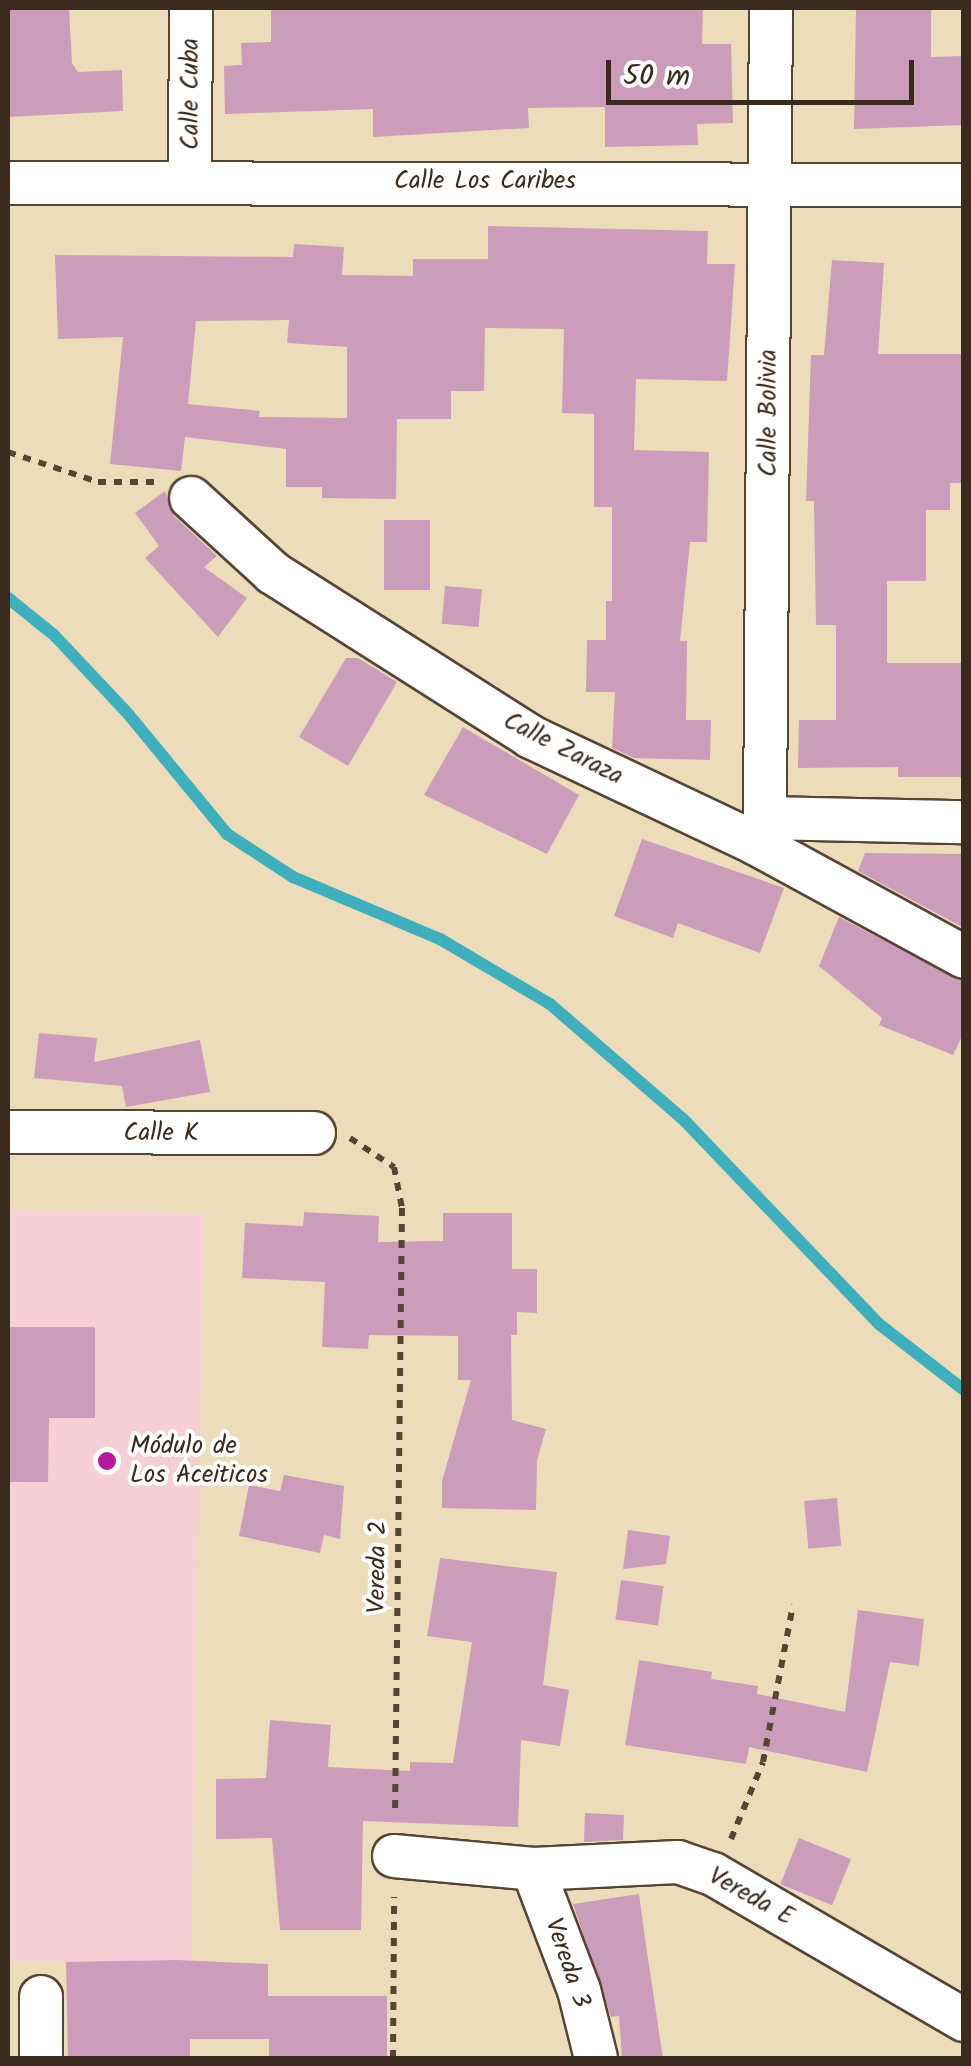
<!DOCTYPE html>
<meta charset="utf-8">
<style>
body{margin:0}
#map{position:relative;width:971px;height:2066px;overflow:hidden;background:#eddcba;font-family:Kalam,sans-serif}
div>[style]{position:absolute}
.built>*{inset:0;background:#f6cfd7;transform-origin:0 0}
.stream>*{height:12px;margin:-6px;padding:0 6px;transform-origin:6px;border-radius:6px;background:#40afbd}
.building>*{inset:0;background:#cb9dbb;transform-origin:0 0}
.path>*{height:6px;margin-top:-3px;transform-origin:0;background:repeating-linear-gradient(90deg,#564535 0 8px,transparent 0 16px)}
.roads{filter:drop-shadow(2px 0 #564535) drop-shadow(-2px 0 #564535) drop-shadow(0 2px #564535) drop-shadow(0 -2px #564535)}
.minor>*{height:42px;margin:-21px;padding:0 21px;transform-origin:21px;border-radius:21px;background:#fff}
.dots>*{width:28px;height:28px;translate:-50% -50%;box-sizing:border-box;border:5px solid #fff;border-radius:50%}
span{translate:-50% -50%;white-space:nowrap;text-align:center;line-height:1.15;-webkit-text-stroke:8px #fff;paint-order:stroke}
.street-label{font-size:25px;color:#3b2a1e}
.poi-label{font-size:25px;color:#3b2a1e}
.left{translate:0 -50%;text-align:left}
.frame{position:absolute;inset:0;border:10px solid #3b2a1e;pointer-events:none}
.scale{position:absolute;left:606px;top:60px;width:308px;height:45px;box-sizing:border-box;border:5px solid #3b2a1e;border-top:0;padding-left:12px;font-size:30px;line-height:35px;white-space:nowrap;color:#3b2a1e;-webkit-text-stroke:8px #fff;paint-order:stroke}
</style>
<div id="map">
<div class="built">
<div style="left:8px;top:1210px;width:196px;height:751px;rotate:1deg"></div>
</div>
<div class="stream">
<div style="left:8px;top:598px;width:59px;rotate:38.8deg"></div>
<div style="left:54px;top:635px;width:110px;rotate:46.8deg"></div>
<div style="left:129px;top:715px;width:154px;rotate:50.5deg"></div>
<div style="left:227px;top:834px;width:79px;rotate:33.1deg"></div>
<div style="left:293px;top:877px;width:160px;rotate:22.9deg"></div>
<div style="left:440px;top:939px;width:128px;rotate:30.6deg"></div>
<div style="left:550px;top:1004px;width:177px;rotate:40.9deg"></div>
<div style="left:684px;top:1120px;width:282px;rotate:46.3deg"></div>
<div style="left:879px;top:1324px;width:108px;rotate:37.8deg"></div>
</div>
<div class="building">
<div style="clip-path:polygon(8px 8px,69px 8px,72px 63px,78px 72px,122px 70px,123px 111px,8px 117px)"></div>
<div style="clip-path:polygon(271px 8px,703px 8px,702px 44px,731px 44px,733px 123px,697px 124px,698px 145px,605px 147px,605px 107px,528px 108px,529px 128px,373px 137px,373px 109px,225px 114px,224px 66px,242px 65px,241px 43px,271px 42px)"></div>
<div style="clip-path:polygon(856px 8px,931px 8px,931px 57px,961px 56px,963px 125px,854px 129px)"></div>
<div style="clip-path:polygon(evenodd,488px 226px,708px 231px,707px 264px,735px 264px,727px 381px,636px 379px,634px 450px,709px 452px,707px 542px,690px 542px,680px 641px,687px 641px,686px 720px,711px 720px,710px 760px,634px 758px,612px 748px,615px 692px,586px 692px,587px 640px,606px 640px,606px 601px,612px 601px,612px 507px,594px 507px,594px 414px,562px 413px,564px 329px,485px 328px,484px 391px,451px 391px,451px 419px,397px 419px,396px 499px,322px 498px,322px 487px,286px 487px,286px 449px,185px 437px,181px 471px,110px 464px,123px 337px,58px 339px,55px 255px,293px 257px,294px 244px,344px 247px,342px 275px,413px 276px,413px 259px,488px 259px,488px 226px,289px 320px,287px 343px,347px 347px,347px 418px,259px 417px,260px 411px,188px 404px,196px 321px,289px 320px)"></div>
<div style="clip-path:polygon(832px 260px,884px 263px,878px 354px,964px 354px,964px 483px,950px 483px,950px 510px,926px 510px,926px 581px,887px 581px,887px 663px,964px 663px,964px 777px,898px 777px,898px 767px,798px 768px,799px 720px,836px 720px,836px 625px,816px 625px,814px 501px,806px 501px,811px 355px,824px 355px)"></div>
<div style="clip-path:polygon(165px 491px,174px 516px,217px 556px,204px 567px,247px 598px,218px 637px,145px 558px,159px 546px,135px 513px)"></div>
<div style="left:430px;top:520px;width:70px;height:46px;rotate:90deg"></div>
<div style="left:445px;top:586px;width:37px;height:38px;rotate:5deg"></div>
<div style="clip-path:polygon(346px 658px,358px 658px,397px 682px,348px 766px,299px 737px)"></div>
<div style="clip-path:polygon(463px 727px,579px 795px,547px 854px,424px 795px)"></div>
<div style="clip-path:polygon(642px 839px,784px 888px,760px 953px,678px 923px,673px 938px,614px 916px)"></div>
<div style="clip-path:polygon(865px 853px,964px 854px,964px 928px,858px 871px)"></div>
<div style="clip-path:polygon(839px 917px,964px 982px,964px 1032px,953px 1055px,879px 1025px,882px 1018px,819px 966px)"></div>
<div style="clip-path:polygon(39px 1033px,97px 1038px,94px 1062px,200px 1040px,210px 1092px,126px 1107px,122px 1086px,34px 1078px)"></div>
<div style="clip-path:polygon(304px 1212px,379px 1216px,378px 1242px,443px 1241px,443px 1213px,512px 1213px,512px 1269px,537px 1269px,537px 1313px,517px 1312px,517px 1335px,511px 1335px,512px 1420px,546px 1429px,537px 1460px,536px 1510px,442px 1508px,442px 1481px,471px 1380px,458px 1380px,458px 1336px,369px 1335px,368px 1349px,322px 1347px,325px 1282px,242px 1278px,245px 1223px,303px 1226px)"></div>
<div style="clip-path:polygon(8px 1327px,95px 1327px,95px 1418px,49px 1418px,48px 1482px,8px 1482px)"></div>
<div style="clip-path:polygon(284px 1475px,344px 1486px,340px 1539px,324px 1535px,320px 1553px,239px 1536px,249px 1485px,280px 1491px)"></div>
<div style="left:837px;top:1498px;width:48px;height:33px;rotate:85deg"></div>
<div style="clip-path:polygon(628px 1530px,670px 1536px,666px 1564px,623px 1569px)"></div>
<div style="clip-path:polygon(440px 1558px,557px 1572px,543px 1685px,569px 1690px,560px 1746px,521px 1740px,518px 1827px,363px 1821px,361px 1930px,280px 1930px,272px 1838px,216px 1839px,216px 1779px,266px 1778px,270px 1720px,331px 1725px,328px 1767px,410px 1771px,410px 1762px,453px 1763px,472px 1642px,427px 1636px)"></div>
<div style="left:621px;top:1580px;width:43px;height:40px;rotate:8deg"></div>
<div style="clip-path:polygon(858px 1610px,924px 1619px,919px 1666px,890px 1662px,867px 1772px,749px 1747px,746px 1764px,625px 1745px,639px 1660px,712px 1672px,711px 1679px,758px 1686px,757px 1694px,845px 1712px)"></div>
<div style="clip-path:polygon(585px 1813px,624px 1815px,623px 1840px,584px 1842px)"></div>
<div style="left:799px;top:1838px;width:56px;height:50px;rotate:22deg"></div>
<div style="clip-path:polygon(639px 1894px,647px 1952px,663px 2058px,622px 2058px,619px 2016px,611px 2017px,573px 1904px)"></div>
<div style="clip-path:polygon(177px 1960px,268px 1964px,268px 1996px,387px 1996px,387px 2058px,269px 2058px,269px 2039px,190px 2039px,190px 2058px,68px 2058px,66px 1962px)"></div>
</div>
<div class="path">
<div style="left:8px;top:452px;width:95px;rotate:18.4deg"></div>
<div style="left:98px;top:482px;width:58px"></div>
<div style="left:350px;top:1138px;width:53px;rotate:33.4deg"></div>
<div style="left:394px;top:1167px;width:42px;rotate:79deg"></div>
<div style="left:402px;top:1208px;width:607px;rotate:90.66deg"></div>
<div style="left:731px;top:1839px;width:83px;rotate:-67.4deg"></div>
<div style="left:763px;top:1762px;width:160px;rotate:-79.2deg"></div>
<div style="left:393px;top:2058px;width:161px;rotate:-89.6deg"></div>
</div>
<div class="roads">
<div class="minor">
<div style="left:190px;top:181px;width:173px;rotate:-89.7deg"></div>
<div style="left:8px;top:183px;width:956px;rotate:0.12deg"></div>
<div style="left:191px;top:498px;width:111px;rotate:42.4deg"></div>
<div style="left:273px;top:573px;width:306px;rotate:32.4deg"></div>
<div style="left:531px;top:737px;width:248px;rotate:25.3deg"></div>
<div style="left:755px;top:843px;width:238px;rotate:28.6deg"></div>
<div style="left:765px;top:818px;width:199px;rotate:1.2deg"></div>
<div style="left:755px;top:843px;width:27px;rotate:-68deg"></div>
<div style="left:765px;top:818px;width:810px;rotate:-89.58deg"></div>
<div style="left:8px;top:1132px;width:306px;rotate:0.2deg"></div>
<div style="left:394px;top:1856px;width:140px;rotate:5.3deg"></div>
<div style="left:533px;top:1869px;width:145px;rotate:-2.8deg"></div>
<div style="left:678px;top:1862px;width:37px;rotate:19deg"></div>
<div style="left:713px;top:1874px;width:290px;rotate:30.2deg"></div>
<div style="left:533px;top:1869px;width:129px;rotate:69.2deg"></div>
<div style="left:579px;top:1990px;width:70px;rotate:76deg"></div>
<div style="left:41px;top:2058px;width:61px;rotate:-90deg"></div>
</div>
</div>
<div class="dots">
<div style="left:107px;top:1461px;background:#b5179e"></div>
</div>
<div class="street-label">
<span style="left:191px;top:94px;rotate:-90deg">Calle Cuba</span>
<span style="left:485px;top:181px">Calle Los Caribes</span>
<span style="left:769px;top:413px;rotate:-90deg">Calle Bolivia</span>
<span style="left:563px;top:749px;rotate:27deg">Calle Zaraza</span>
<span style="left:161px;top:1133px">Calle K</span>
<span style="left:378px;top:1567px;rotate:-89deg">Vereda 2</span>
<span style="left:751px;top:1897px;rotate:29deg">Vereda E</span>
<span style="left:567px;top:1963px;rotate:71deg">Vereda 3</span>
</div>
<div class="poi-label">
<span class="left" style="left:130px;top:1461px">Módulo de<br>Los Aceiticos</span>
</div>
<div class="frame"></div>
<div class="scale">50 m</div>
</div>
